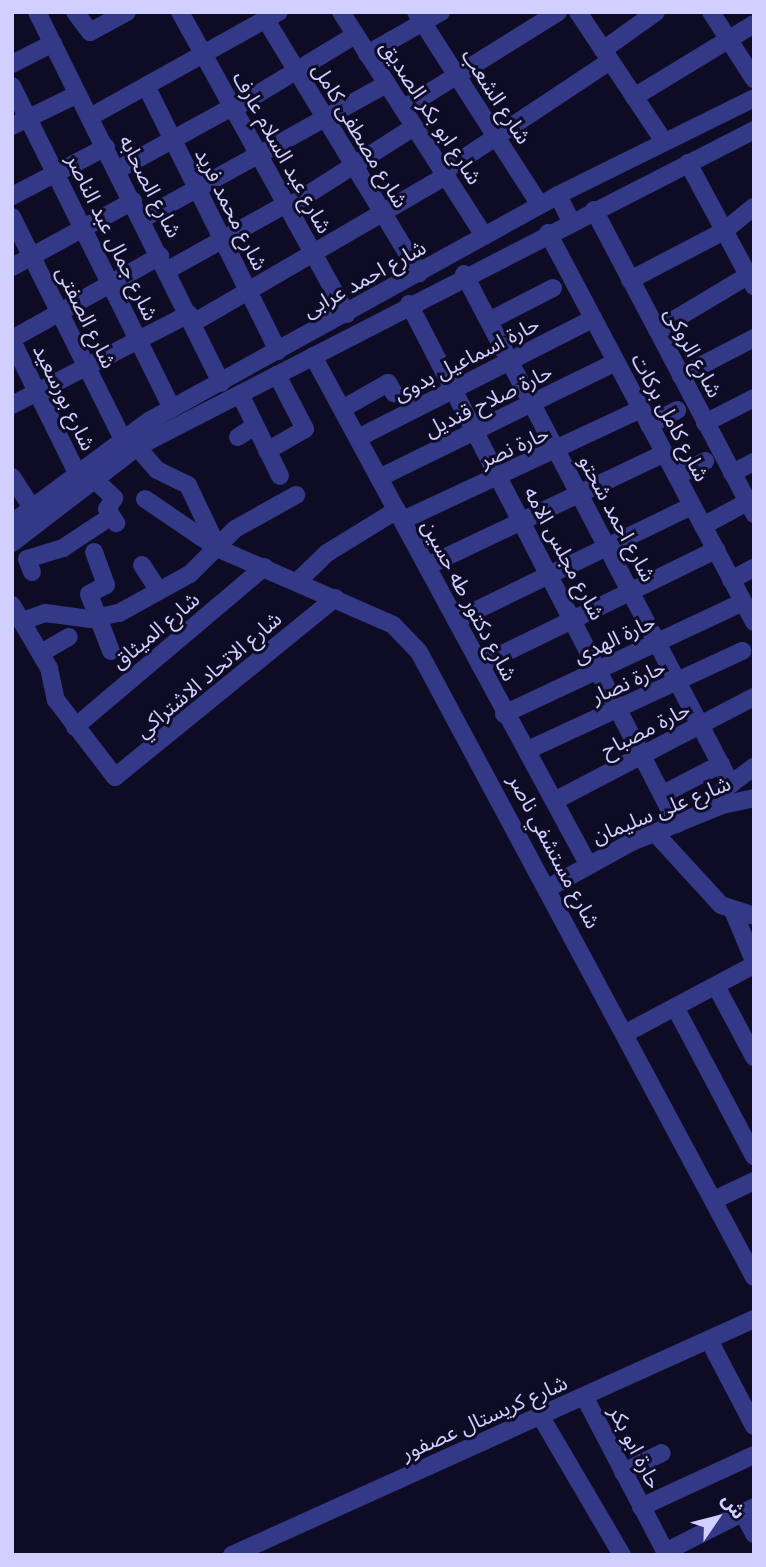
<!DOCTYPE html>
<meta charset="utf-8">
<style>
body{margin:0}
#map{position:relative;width:766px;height:1567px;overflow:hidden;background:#0e0c24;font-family:Lato,"Noto Sans Arabic",sans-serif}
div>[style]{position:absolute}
.minor>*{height:18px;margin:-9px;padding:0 9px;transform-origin:9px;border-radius:9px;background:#333887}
.tertiary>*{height:18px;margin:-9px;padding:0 9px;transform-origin:9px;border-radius:9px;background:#333887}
span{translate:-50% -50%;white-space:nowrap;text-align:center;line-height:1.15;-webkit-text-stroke:6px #0e0c24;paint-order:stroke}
.street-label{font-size:21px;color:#d0cfff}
.frame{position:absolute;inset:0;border:14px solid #d0cfff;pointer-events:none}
.north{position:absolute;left:682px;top:1483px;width:70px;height:70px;-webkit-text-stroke:5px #0e0c24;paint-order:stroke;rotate:55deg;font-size:19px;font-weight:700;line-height:28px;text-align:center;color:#d0cfff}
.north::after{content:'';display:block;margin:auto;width:24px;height:32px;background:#d0cfff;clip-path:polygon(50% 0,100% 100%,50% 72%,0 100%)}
</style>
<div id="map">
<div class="minor">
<div style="left:37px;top:12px;width:414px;rotate:63.6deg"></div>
<div style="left:75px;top:12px;width:25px;rotate:53deg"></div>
<div style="left:90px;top:32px;width:42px;rotate:-28.4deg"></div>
<div style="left:180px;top:12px;width:345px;rotate:61.1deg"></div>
<div style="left:341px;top:12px;width:266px;rotate:57.4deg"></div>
<div style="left:416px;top:12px;width:229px;rotate:57.3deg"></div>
<div style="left:578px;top:12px;width:154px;rotate:56.4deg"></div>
<div style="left:711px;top:12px;width:80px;rotate:57.3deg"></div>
<div style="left:266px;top:20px;width:296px;rotate:58.8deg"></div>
<div style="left:603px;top:50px;width:65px;rotate:-35.6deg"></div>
<div style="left:367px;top:54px;width:85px;rotate:-29.6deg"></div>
<div style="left:12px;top:64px;width:46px;rotate:-27.1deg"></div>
<div style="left:12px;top:86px;width:360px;rotate:63.6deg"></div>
<div style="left:146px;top:86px;width:296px;rotate:63.5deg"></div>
<div style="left:634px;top:97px;width:140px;rotate:-31.3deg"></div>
<div style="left:233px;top:109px;width:143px;rotate:-31.2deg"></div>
<div style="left:403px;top:109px;width:183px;rotate:-32deg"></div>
<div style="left:90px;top:117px;width:216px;rotate:-29.1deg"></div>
<div style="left:12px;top:126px;width:73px;rotate:-25.9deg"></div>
<div style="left:688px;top:163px;width:140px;rotate:61.8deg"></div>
<div style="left:117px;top:170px;width:131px;rotate:-28.7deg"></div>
<div style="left:443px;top:172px;width:201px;rotate:-33.6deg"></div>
<div style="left:558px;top:195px;width:30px;rotate:64deg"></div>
<div style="left:12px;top:196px;width:106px;rotate:-27.5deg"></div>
<div style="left:288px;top:207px;width:149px;rotate:-32.4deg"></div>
<div style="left:594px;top:210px;width:344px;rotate:62.2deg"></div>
<div style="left:12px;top:217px;width:247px;rotate:63.5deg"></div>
<div style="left:142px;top:219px;width:280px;rotate:-28.9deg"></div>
<div style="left:548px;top:233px;width:440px;rotate:62.1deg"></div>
<div style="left:12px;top:267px;width:138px;rotate:-28.6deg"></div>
<div style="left:168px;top:270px;width:135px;rotate:-29.2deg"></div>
<div style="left:464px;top:274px;width:576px;rotate:62.37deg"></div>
<div style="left:630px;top:280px;width:106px;rotate:-27.5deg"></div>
<div style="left:724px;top:231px;width:38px;rotate:-39deg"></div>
<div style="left:409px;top:304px;width:585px;rotate:62.73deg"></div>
<div style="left:489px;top:321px;width:72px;rotate:-27.3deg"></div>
<div style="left:193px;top:323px;width:293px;rotate:-30.2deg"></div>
<div style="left:657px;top:330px;width:113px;rotate:-30.9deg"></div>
<div style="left:12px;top:339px;width:170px;rotate:-29.3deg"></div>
<div style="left:12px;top:341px;width:147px;rotate:63.8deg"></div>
<div style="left:313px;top:356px;width:578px;rotate:61.57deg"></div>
<div style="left:681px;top:376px;width:82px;rotate:-27.5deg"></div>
<div style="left:240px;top:394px;width:91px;rotate:64deg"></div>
<div style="left:12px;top:405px;width:199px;rotate:-27.2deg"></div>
<div style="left:342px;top:409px;width:53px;rotate:-29.5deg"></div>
<div style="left:388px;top:383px;width:12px;rotate:59deg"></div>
<div style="left:705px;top:423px;width:55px;rotate:-27deg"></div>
<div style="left:649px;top:425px;width:32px;rotate:-28deg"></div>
<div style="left:238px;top:437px;width:20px;rotate:-33deg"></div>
<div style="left:358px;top:438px;width:263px;rotate:-26.9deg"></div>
<div style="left:137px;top:447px;width:30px;rotate:49deg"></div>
<div style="left:157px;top:470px;width:34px;rotate:26deg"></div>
<div style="left:188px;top:485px;width:63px;rotate:64.7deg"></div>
<div style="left:267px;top:451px;width:44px;rotate:-30.1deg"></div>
<div style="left:305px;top:429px;width:61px;rotate:-117.4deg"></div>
<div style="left:732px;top:473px;width:25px;rotate:-27deg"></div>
<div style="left:677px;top:476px;width:32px;rotate:-28deg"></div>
<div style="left:12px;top:477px;width:37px;rotate:57deg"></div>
<div style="left:379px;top:478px;width:264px;rotate:-26.1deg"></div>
<div style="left:96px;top:481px;width:25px;rotate:43deg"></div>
<div style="left:114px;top:498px;width:13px;rotate:122deg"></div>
<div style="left:107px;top:509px;width:17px;rotate:57deg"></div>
<div style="left:145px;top:499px;width:87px;rotate:34.2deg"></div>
<div style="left:217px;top:548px;width:192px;rotate:23.6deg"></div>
<div style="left:393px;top:625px;width:37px;rotate:46deg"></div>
<div style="left:419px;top:652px;width:709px;rotate:61.81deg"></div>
<div style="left:403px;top:520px;width:263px;rotate:-25deg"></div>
<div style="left:703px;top:526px;width:50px;rotate:-28.6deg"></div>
<div style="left:94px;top:552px;width:35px;rotate:70deg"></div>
<div style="left:106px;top:585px;width:19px;rotate:152deg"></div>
<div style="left:89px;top:594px;width:61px;rotate:68.9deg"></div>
<div style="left:142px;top:565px;width:30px;rotate:57deg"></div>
<div style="left:427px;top:566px;width:263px;rotate:-25.4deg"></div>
<div style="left:32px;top:572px;width:14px;rotate:-111deg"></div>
<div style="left:27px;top:559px;width:38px;rotate:-17deg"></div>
<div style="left:63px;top:548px;width:49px;rotate:-33.4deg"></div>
<div style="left:731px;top:580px;width:26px;rotate:-28deg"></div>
<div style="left:297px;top:582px;width:42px;rotate:-44deg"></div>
<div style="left:327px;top:553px;width:82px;rotate:-31.6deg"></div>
<div style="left:12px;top:605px;width:73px;rotate:59.6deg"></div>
<div style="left:49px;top:668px;width:33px;rotate:78deg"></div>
<div style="left:56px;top:700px;width:97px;rotate:52.5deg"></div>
<div style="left:115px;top:777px;width:284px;rotate:-39.1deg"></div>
<div style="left:456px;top:620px;width:262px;rotate:-25.8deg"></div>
<div style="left:22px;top:621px;width:24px;rotate:-19deg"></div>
<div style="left:45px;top:613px;width:45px;rotate:7.6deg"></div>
<div style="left:90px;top:619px;width:30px;rotate:-12deg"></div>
<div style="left:119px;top:613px;width:81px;rotate:-28.8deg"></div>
<div style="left:190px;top:574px;width:64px;rotate:-45deg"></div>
<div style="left:235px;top:529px;width:70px;rotate:-29.1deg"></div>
<div style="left:41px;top:653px;width:32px;rotate:-30deg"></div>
<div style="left:480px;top:665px;width:263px;rotate:-26deg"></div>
<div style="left:504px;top:714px;width:264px;rotate:-25.1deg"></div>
<div style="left:75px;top:727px;width:248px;rotate:-40.2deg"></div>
<div style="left:530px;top:749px;width:234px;rotate:-24.8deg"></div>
<div style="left:723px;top:790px;width:39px;rotate:-37deg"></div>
<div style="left:665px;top:793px;width:63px;rotate:-27.4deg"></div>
<div style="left:556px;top:800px;width:223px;rotate:-27.5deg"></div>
<div style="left:655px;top:833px;width:98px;rotate:47.5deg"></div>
<div style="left:721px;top:905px;width:35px;rotate:18deg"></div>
<div style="left:550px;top:887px;width:94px;rotate:-28.8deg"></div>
<div style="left:632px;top:842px;width:97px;rotate:-22.3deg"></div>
<div style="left:722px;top:805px;width:33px;rotate:-12deg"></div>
<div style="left:734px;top:913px;width:52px;rotate:67.4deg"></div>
<div style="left:716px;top:986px;width:81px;rotate:61.8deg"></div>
<div style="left:675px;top:1007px;width:169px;rotate:62.1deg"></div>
<div style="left:626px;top:1033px;width:145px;rotate:-28deg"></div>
<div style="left:714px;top:1200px;width:44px;rotate:-25.4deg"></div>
<div style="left:709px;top:1340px;width:97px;rotate:62.4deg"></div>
<div style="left:585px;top:1398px;width:177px;rotate:62.4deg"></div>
<div style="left:541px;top:1417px;width:160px;rotate:59.6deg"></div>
<div style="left:623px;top:1472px;width:43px;rotate:-26deg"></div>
<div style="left:641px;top:1507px;width:124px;rotate:-24.7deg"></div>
<div style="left:743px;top:1513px;width:24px;rotate:62deg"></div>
<div style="left:665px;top:1552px;width:100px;rotate:-26.8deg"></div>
<div style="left:232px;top:1555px;width:573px;rotate:-24.33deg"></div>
</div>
<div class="tertiary">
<div style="left:12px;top:523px;width:171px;rotate:-36.7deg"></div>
<div style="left:149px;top:421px;width:467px;rotate:-28.9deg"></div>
<div style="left:558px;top:195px;width:219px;rotate:-26.3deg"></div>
<div style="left:12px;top:543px;width:158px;rotate:-37.5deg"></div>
<div style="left:137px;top:447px;width:694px;rotate:-27.19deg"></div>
</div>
<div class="street-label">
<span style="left:497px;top:96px;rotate:57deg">شارع الشعب</span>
<span style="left:432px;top:112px;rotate:57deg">شارع ابو بكر الصديق</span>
<span style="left:361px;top:135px;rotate:59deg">شارع مصطفى كامل</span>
<span style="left:283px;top:152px;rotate:61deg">شارع عبد السلام عارف</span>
<span style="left:151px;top:186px;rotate:63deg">شارع الصحابه</span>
<span style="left:232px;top:209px;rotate:63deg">شارع محمد فريد</span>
<span style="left:113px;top:237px;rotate:64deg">شارع جمال عبد الناصر</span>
<span style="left:364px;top:278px;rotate:-29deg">شارع احمد عرابى</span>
<span style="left:87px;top:317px;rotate:64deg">شارع الصفتى</span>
<span style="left:694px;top:352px;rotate:62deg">شارع الروكى</span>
<span style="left:466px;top:358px;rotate:-27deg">حارة اسماعيل بدوى</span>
<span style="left:65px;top:397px;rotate:64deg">شارع بورسعيد</span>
<span style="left:488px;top:400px;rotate:-26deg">حارة صلاح قنديل</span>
<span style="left:671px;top:417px;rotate:62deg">شارع كامل بركات</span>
<span style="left:514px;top:446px;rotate:-24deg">حارة نصر</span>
<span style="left:618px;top:518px;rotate:62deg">شارع احمد شحتو</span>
<span style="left:565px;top:553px;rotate:62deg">شارع مجلس الامه</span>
<span style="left:470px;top:600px;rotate:62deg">شارع دكتور طه حسين</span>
<span style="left:155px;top:630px;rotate:-40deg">شارع الميثاق</span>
<span style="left:614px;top:638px;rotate:-25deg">حارة الهدى</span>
<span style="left:208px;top:674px;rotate:-40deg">شارع الاتحاد الاشتراكي</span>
<span style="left:628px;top:681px;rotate:-24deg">حارة نصار</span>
<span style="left:645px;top:729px;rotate:-27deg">حارة مصباح</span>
<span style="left:661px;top:809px;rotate:-22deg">شارع على سليمان</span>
<span style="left:555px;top:851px;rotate:62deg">شارع مستشفي ناصر</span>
<span style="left:484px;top:1417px;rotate:-24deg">شارع كريستال عصفور</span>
<span style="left:636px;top:1447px;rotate:63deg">حارة ابو بكر</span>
</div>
<div class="frame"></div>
<div class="north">ش</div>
</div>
